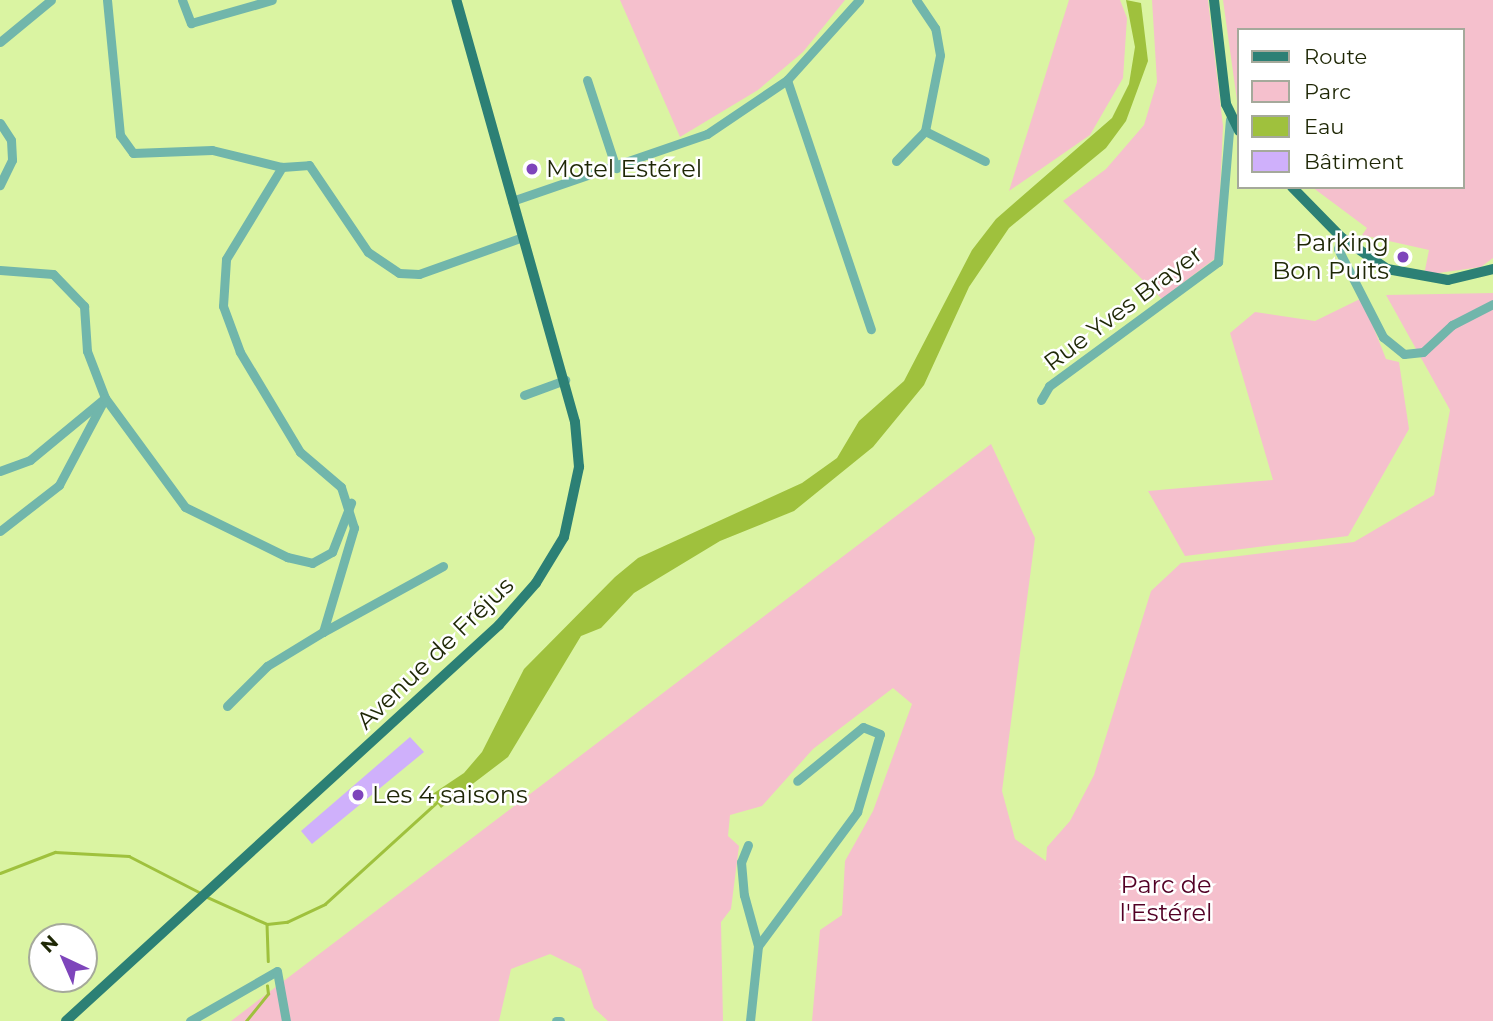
<!DOCTYPE html>
<meta charset="utf-8">
<style>
body{margin:0}
#map{position:relative;width:1493px;height:1021px;overflow:hidden;background:#daf4a2;font-family:Montserrat,sans-serif}
div>[style]{position:absolute}
.green>*{inset:0;background:#f5c0cd}
.water>*{inset:0;background:#9fc13d}
.stream>*{height:2.5px;margin:-1.25px;padding:0 1.25px;transform-origin:1.25px;border-radius:1.25px;background:#9fc13d}
.building>*{inset:0;background:#cfb0fb}
.minor>*{height:9px;margin:-4.5px;padding:0 4.5px;transform-origin:4.5px;border-radius:4.5px;background:#71b6ab}
.major>*{height:10px;margin:-5px;padding:0 5px;transform-origin:5px;border-radius:5px;background:#2c8075}
.dots>*{width:19px;height:19px;translate:-50% -50%;box-sizing:border-box;border:4px solid #fff;border-radius:50%}
span{translate:-50% -50%;white-space:nowrap;text-align:center;line-height:1.15;-webkit-text-stroke:5px #fff;paint-order:stroke}
.poi-label{font-size:24px;color:#1e2705}
.left{translate:0 -50%;text-align:left}
.right{translate:-100% -50%;text-align:right}
.street-label{font-size:24px;color:#1e2705}
.park-label{font-size:24px;color:#520025}
.legend{position:absolute;left:1237px;top:28px;width:228px;height:161px;box-sizing:border-box;background:#fff;border:2px solid #a5a99b;margin:0;padding:9px 12px;list-style:none;font-size:21px;color:#1e2705}
.legend li{display:flex;align-items:center;gap:14px;height:35px}
.legend b{width:35px;border:2px solid #a5a99b}
.north{position:absolute;left:28px;top:923px;width:70px;height:70px;box-sizing:border-box;background:#fff;border:2px solid #a5a99b;border-radius:50%;rotate:316deg;font-size:19px;font-weight:700;line-height:28px;text-align:center;color:#1e2705}
.north::after{content:'';display:block;margin:auto;width:24px;height:32px;background:#7e45bb;clip-path:polygon(50% 0,100% 100%,50% 72%,0 100%)}
</style>
<div id="map">
<div class="green">
<div style="clip-path:polygon(620px 0,845px 0,803px 52px,758px 90px,680px 137px)"></div>
<div style="clip-path:polygon(1069px 0,1120px 0,1127px 18px,1123px 78px,1090px 135px,1009px 191px)"></div>
<div style="clip-path:polygon(1152px 0,1208px 0,1223px 126px,1217px 257px,1162px 299px,1063px 201px,1106px 169px,1144px 125px,1157px 82px)"></div>
<div style="clip-path:polygon(1223px 0,1493px 0,1493px 258px,1481px 267px,1424px 275px,1429px 250px,1362px 235px,1367px 228px,1312px 187px,1463px 187px,1463px 30px,1239px 30px,1239px 115px)"></div>
<div style="clip-path:polygon(1493px 293px,1493px 1021px,812px 1021px,820px 930px,842px 915px,845px 861px,873px 811px,912px 704px,893px 688px,813px 749px,762px 806px,730px 815px,728px 836px,739px 846px,731px 909px,721px 922px,723px 1021px,608px 1021px,594px 1008px,581px 969px,550px 954px,511px 969px,499px 1021px,231px 1021px,991px 444px,1035px 538px,1002px 791px,1015px 839px,1046px 861px,1047px 847px,1070px 821px,1094px 775px,1151px 591px,1181px 563px,1354px 542px,1434px 495px,1450px 410px,1386px 295px)"></div>
<div style="clip-path:polygon(1362px 298px,1386px 359px,1399px 362px,1409px 429px,1348px 536px,1185px 556px,1148px 491px,1273px 480px,1230px 333px,1255px 312px,1315px 321px)"></div>
</div>
<div class="water">
<div style="clip-path:polygon(1126px 0,1141px 3px,1148px 61px,1126px 121px,1106px 148px,1009px 228px,969px 287px,924px 385px,873px 447px,794px 511px,720px 541px,634px 593px,601px 628px,581px 636px,508px 757px,441px 808px,431px 795px,464px 773px,482px 752px,524px 669px,615px 577px,638px 558px,802px 483px,837px 458px,859px 421px,904px 381px,972px 250px,996px 219px,1112px 118px,1129px 84px,1135px 47px)"></div>
</div>
<div class="stream">
<div style="left:0;top:873px;width:59px;rotate:-20.9deg"></div>
<div style="left:55px;top:852px;width:74px;rotate:3.1deg"></div>
<div style="left:129px;top:856px;width:81px;rotate:27.2deg"></div>
<div style="left:207px;top:897px;width:66px;rotate:24.2deg"></div>
<div style="left:267px;top:924px;width:20px;rotate:-6deg"></div>
<div style="left:287px;top:922px;width:42px;rotate:-25.3deg"></div>
<div style="left:325px;top:904px;width:150px;rotate:-42.3deg"></div>
<div style="left:267px;top:924px;width:37px;rotate:88deg"></div>
<div style="left:246px;top:1021px;width:35px;rotate:-51deg"></div>
<div style="left:268px;top:994px;width:8px;rotate:-97deg"></div>
</div>
<div class="building">
<div style="clip-path:polygon(410px 737px,424px 752px,312px 844px,301px 831px)"></div>
</div>
<div class="minor">
<div style="left:107px;top:0;width:136px;rotate:84.5deg"></div>
<div style="left:120px;top:135px;width:22px;rotate:54deg"></div>
<div style="left:133px;top:153px;width:79px;rotate:-2.2deg"></div>
<div style="left:212px;top:150px;width:72px;rotate:13.7deg"></div>
<div style="left:282px;top:167px;width:27px;rotate:-4deg"></div>
<div style="left:309px;top:165px;width:105px;rotate:55.9deg"></div>
<div style="left:368px;top:252px;width:37px;rotate:34deg"></div>
<div style="left:399px;top:273px;width:20px;rotate:3deg"></div>
<div style="left:419px;top:274px;width:110px;rotate:-19.6deg"></div>
<div style="left:182px;top:0;width:25px;rotate:69deg"></div>
<div style="left:191px;top:23px;width:84px;rotate:-15.9deg"></div>
<div style="left:0;top:42px;width:66px;rotate:-39.5deg"></div>
<div style="left:587px;top:80px;width:93px;rotate:71.8deg"></div>
<div style="left:787px;top:80px;width:263px;rotate:71.4deg"></div>
<div style="left:0;top:123px;width:20px;rotate:57deg"></div>
<div style="left:11px;top:140px;width:20px;rotate:87deg"></div>
<div style="left:12px;top:160px;width:28px;rotate:116deg"></div>
<div style="left:925px;top:131px;width:67px;rotate:26.6deg"></div>
<div style="left:896px;top:161px;width:42px;rotate:-46deg"></div>
<div style="left:925px;top:131px;width:77px;rotate:-78.8deg"></div>
<div style="left:940px;top:55px;width:27px;rotate:-100deg"></div>
<div style="left:935px;top:28px;width:34px;rotate:-124deg"></div>
<div style="left:512px;top:201px;width:206px;rotate:-19deg"></div>
<div style="left:707px;top:134px;width:97px;rotate:-34deg"></div>
<div style="left:787px;top:80px;width:108px;rotate:-48deg"></div>
<div style="left:1341px;top:237px;width:12px;rotate:104deg"></div>
<div style="left:1338px;top:249px;width:99px;rotate:62.9deg"></div>
<div style="left:1383px;top:337px;width:27px;rotate:39deg"></div>
<div style="left:1404px;top:354px;width:19px;rotate:-6deg"></div>
<div style="left:1423px;top:352px;width:40px;rotate:-43deg"></div>
<div style="left:1452px;top:325px;width:46px;rotate:-27.1deg"></div>
<div style="left:0;top:270px;width:53px;rotate:4.3deg"></div>
<div style="left:53px;top:274px;width:45px;rotate:45.9deg"></div>
<div style="left:84px;top:306px;width:45px;rotate:86.2deg"></div>
<div style="left:87px;top:351px;width:50px;rotate:69deg"></div>
<div style="left:105px;top:398px;width:97px;rotate:140.4deg"></div>
<div style="left:30px;top:460px;width:32px;rotate:160deg"></div>
<div style="left:524px;top:395px;width:44px;rotate:-20.1deg"></div>
<div style="left:1041px;top:400px;width:16px;rotate:-60deg"></div>
<div style="left:1049px;top:386px;width:210px;rotate:-36.3deg"></div>
<div style="left:1218px;top:262px;width:143px;rotate:-85.2deg"></div>
<div style="left:0;top:531px;width:75px;rotate:-37.9deg"></div>
<div style="left:59px;top:485px;width:98px;rotate:-62.1deg"></div>
<div style="left:105px;top:398px;width:135px;rotate:53.7deg"></div>
<div style="left:185px;top:507px;width:114px;rotate:26.1deg"></div>
<div style="left:287px;top:557px;width:26px;rotate:13deg"></div>
<div style="left:312px;top:563px;width:23px;rotate:-29deg"></div>
<div style="left:332px;top:552px;width:53px;rotate:-68.8deg"></div>
<div style="left:323px;top:632px;width:137px;rotate:-28.8deg"></div>
<div style="left:227px;top:706px;width:57px;rotate:-45deg"></div>
<div style="left:267px;top:666px;width:66px;rotate:-31.3deg"></div>
<div style="left:323px;top:632px;width:109px;rotate:-73.4deg"></div>
<div style="left:354px;top:528px;width:43px;rotate:-107.6deg"></div>
<div style="left:341px;top:487px;width:54px;rotate:-139.5deg"></div>
<div style="left:300px;top:452px;width:117px;rotate:-121deg"></div>
<div style="left:240px;top:352px;width:49px;rotate:-110.3deg"></div>
<div style="left:223px;top:306px;width:47px;rotate:-86.3deg"></div>
<div style="left:226px;top:259px;width:108px;rotate:-58.7deg"></div>
<div style="left:748px;top:845px;width:18px;rotate:112deg"></div>
<div style="left:741px;top:862px;width:33px;rotate:85deg"></div>
<div style="left:744px;top:895px;width:53px;rotate:74.6deg"></div>
<div style="left:758px;top:946px;width:75px;rotate:96.1deg"></div>
<div style="left:758px;top:946px;width:167px;rotate:-53.5deg"></div>
<div style="left:857px;top:812px;width:81px;rotate:-73.6deg"></div>
<div style="left:880px;top:734px;width:18px;rotate:-158deg"></div>
<div style="left:863px;top:727px;width:85px;rotate:140.7deg"></div>
<div style="left:190px;top:1021px;width:100px;rotate:-29.9deg"></div>
<div style="left:277px;top:971px;width:51px;rotate:79.8deg"></div>
<div style="left:556px;top:1021px;width:4px"></div>
</div>
<div class="major">
<div style="left:1214px;top:0;width:105px;rotate:83.4deg"></div>
<div style="left:1226px;top:104px;width:30px;rotate:64deg"></div>
<div style="left:1292px;top:187px;width:70px;rotate:45.6deg"></div>
<div style="left:1341px;top:237px;width:56px;rotate:34.8deg"></div>
<div style="left:1387px;top:269px;width:62px;rotate:10.2deg"></div>
<div style="left:1448px;top:280px;width:46px;rotate:-13.7deg"></div>
<div style="left:66px;top:1021px;width:587px;rotate:-42.44deg"></div>
<div style="left:499px;top:625px;width:56px;rotate:-48.6deg"></div>
<div style="left:536px;top:583px;width:54px;rotate:-58.7deg"></div>
<div style="left:564px;top:537px;width:72px;rotate:-77.9deg"></div>
<div style="left:579px;top:467px;width:45px;rotate:-95.1deg"></div>
<div style="left:575px;top:422px;width:438px;rotate:-105.7deg"></div>
</div>
<div class="dots">
<div style="left:532px;top:169px;background:#7e45bb"></div>
<div style="left:1403px;top:257px;background:#7e45bb"></div>
<div style="left:358px;top:795px;background:#7e45bb"></div>
</div>
<div class="poi-label">
<span class="left" style="left:546px;top:169px">Motel Estérel</span>
<span class="right" style="left:1389px;top:257px">Parking<br>Bon Puits</span>
<span class="left" style="left:372px;top:795px">Les 4 saisons</span>
</div>
<div class="street-label">
<span style="left:1123px;top:308px;rotate:-37deg">Rue Yves Brayer</span>
<span style="left:435px;top:653px;rotate:-44deg">Avenue de Fréjus</span>
</div>
<div class="park-label">
<span style="left:1166px;top:899px">Parc de<br>l'Estérel</span>
</div>
<ul class="legend">
<li><b style="height:9px;background:#2c8075"></b>Route</li>
<li><b style="height:19px;background:#f5c0cd"></b>Parc</li>
<li><b style="height:19px;background:#9fc13d"></b>Eau</li>
<li><b style="height:19px;background:#cfb0fb"></b>Bâtiment</li>
</ul>
<div class="north">N</div>
</div>
